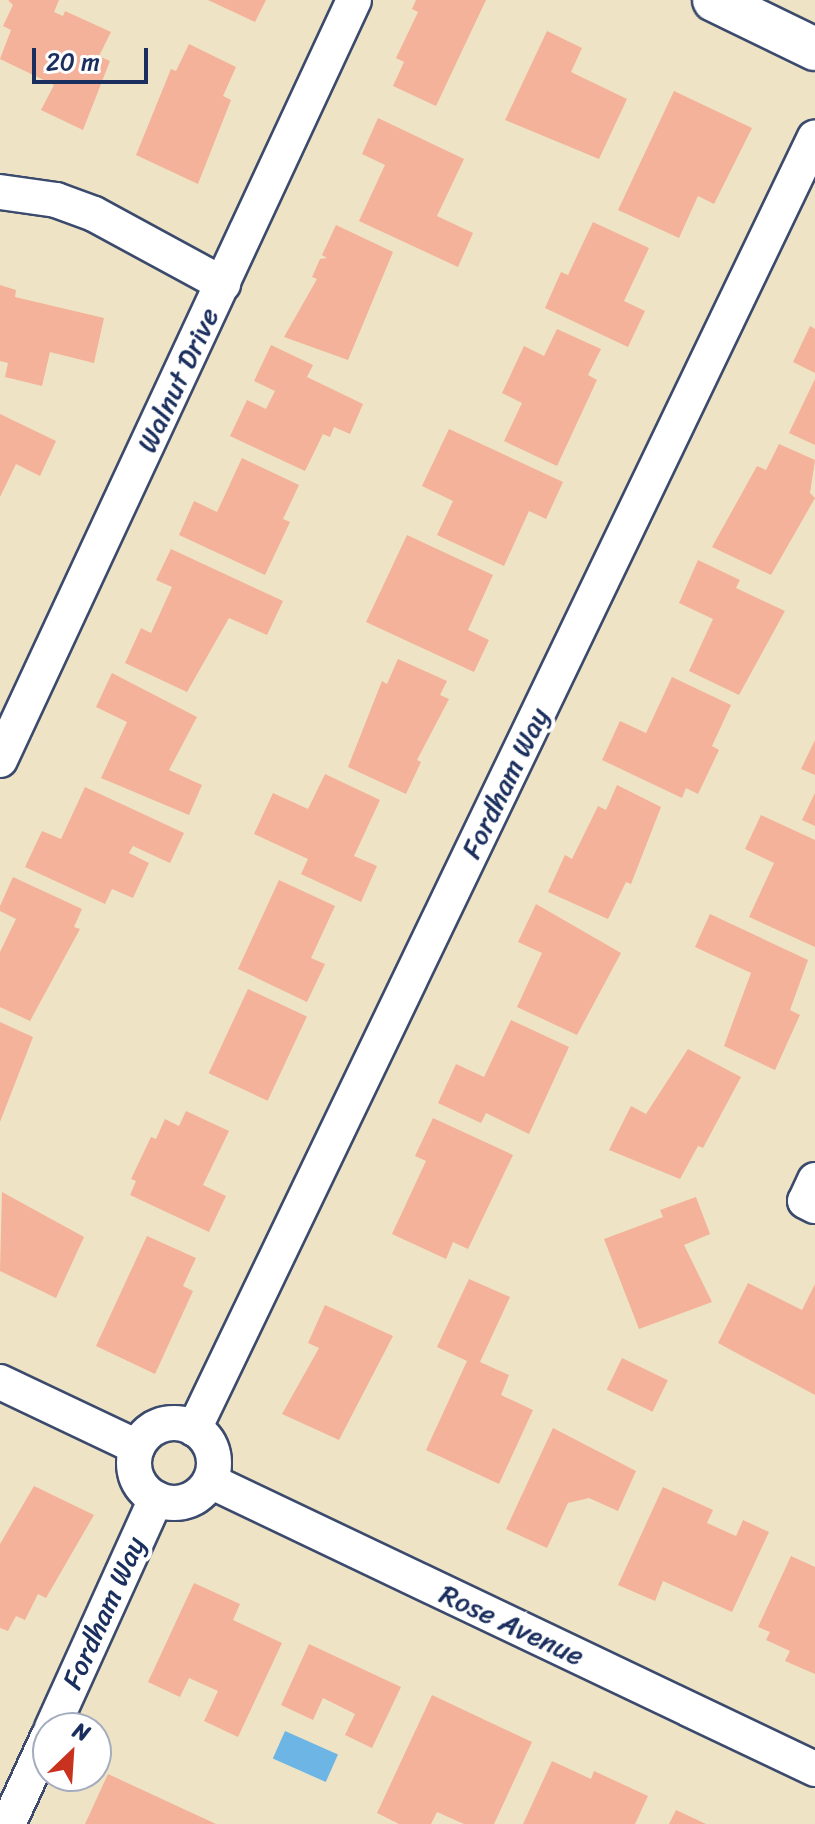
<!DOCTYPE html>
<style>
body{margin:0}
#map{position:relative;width:815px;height:1824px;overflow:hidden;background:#eee4c5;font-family:Sriracha,sans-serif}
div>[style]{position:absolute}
.water>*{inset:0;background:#6cb5e4;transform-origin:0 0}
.building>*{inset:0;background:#f3b299;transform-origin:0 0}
.roads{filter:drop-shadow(2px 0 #3b4a6d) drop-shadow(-2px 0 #3b4a6d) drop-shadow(0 2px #3b4a6d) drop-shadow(0 -2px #3b4a6d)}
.minor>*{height:34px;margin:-17px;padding:0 17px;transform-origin:17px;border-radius:17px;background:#fff}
.minor>.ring{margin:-17px;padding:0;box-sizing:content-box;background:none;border:34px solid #fff;border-radius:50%}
.tertiary>*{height:42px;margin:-21px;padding:0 21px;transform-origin:21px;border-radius:21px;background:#fff}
span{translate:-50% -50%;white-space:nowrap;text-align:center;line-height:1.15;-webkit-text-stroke:8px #fff;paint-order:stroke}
.street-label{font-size:28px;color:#1b2f5e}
.north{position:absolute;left:32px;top:1712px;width:80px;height:80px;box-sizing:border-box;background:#fff;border:2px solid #a4acbf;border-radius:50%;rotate:25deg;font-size:22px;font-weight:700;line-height:32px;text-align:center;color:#1b2f5e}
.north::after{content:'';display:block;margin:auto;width:28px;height:36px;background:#c8321e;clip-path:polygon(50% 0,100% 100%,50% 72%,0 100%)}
.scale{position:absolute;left:32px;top:48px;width:116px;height:36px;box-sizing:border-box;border:4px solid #1b2f5e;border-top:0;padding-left:10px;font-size:24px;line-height:28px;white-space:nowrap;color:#1b2f5e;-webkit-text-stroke:6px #fff;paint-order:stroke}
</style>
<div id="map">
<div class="water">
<div style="left:285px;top:1731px;width:58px;height:30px;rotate:24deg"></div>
</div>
<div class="building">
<div style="clip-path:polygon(8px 0,59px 0,54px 12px,63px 16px,65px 11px,111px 32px,99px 56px,110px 61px,83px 130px,41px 110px,54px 85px,0 59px,11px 30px,3px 26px,13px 5px)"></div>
<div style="clip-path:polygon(208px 0,266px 0,255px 22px)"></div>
<div style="clip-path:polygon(416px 0,486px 0,436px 106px,393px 86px,404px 62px,396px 58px,418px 12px,412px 9px)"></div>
<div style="clip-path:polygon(547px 31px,582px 48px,571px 72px,627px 99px,599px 159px,505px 120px)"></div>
<div style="clip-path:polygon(189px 44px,236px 67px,223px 96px,231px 100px,198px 184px,136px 155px,171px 69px,176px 71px)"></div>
<div style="clip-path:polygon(674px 91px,752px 128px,714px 204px,698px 196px,679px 238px,618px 210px)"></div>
<div style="clip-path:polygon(378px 118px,464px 159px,437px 216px,473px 233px,458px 267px,359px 221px,385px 165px,362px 154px)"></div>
<div style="clip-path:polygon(593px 222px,649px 248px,624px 301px,645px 311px,628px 347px,545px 308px,561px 272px,568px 275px)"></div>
<div style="clip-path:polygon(336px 225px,393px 252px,348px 360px,284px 337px,317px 279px,312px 277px,320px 259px,327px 258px,322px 255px)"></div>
<div style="clip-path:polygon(0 285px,16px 290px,15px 297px,104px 318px,94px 363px,50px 352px,42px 386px,5px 377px,8px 363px,0 361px)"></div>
<div style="clip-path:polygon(810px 326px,815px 329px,815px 373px,793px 362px)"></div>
<div style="clip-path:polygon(557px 329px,601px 349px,588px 375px,597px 380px,557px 466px,504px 441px,522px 403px,502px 393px,524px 346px,544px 356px)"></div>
<div style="clip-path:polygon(271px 345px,313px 365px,307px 377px,363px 404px,350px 434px,334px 427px,330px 437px,323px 434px,305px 471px,230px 436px,247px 400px,266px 409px,275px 391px,254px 381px)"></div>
<div style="clip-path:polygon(815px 379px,815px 445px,789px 433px)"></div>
<div style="clip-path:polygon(0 414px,56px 441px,40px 476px,16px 464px,0 497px)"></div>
<div style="clip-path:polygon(449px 429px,563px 482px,546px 519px,529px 511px,504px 566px,437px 535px,453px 501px,422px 486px)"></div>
<div style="clip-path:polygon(779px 444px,815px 460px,810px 493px,815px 498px,771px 575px,712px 547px,757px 466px,766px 470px)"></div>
<div style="clip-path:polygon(242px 458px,299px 485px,283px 519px,290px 522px,265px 575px,179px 535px,194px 501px,217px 512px)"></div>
<div style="clip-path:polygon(407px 535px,493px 575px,468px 630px,489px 640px,474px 672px,366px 622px)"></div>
<div style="clip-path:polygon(171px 549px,283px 601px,267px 635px,229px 618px,187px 692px,125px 663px,141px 628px,151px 633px,172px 587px,156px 580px)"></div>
<div style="clip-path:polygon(698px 560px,740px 580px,736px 588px,785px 611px,739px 695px,689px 671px,713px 619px,679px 603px)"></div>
<div style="clip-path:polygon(398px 659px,447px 681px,440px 695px,449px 699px,417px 760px,421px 762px,406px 794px,348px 767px,382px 681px,387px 684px)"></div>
<div style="clip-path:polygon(112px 673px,197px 717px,169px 770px,202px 785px,189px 815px,101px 778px,127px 722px,96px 707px)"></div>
<div style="clip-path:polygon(672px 677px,731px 705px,712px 746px,719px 750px,698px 794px,686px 788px,682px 798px,602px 760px,620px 721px,646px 733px)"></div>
<div style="clip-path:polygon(815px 740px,815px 775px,801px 769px)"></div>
<div style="clip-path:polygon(325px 774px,380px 800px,354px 856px,377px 866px,361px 902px,301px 874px,308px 859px,254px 834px,273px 793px,308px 809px)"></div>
<div style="clip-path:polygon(617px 785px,661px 807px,631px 884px,626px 882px,608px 919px,548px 892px,565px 855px,572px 859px,598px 806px,606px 810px)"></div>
<div style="clip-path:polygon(85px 787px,184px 833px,170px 863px,133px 846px,129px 853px,149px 863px,133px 898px,112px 889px,105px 904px,25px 867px,42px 831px,61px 839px)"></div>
<div style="clip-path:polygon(815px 793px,815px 826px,802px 820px)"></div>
<div style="clip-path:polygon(761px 815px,815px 840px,815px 947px,749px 917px,774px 863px,745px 849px)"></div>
<div style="clip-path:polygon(13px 877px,82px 909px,74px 927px,80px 929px,30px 1021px,0 1007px,0 952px,16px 919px,0 911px,0 906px)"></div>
<div style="clip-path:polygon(279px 880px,335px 906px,311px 958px,325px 964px,307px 1002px,238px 969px)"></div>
<div style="clip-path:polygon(536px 904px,621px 953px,577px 1035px,517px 1007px,542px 953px,518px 942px)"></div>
<div style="clip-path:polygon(710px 914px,808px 960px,790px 1010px,800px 1015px,775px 1070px,724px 1046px,751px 973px,695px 947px)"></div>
<div style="left:248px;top:989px;width:65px;height:93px;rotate:25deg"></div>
<div style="clip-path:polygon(511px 1020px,569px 1047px,529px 1134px,486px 1113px,481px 1123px,438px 1103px,456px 1064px,484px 1077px)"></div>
<div style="clip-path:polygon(0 1022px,33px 1037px,0 1122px)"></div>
<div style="clip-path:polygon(688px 1049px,741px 1077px,703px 1148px,698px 1146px,680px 1179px,609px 1150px,631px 1106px,646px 1114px)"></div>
<div style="clip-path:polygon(186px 1111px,229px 1131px,203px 1185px,226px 1196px,209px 1232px,130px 1195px,136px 1181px,131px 1179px,151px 1137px,156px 1139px,165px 1119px,179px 1126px)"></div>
<div style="clip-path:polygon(433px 1118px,513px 1155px,468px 1249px,453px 1242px,446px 1259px,392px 1234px,426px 1161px,415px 1156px)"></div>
<div style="clip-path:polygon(2px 1192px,84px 1237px,56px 1298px,0 1271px)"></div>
<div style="clip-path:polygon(696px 1197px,710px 1234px,684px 1245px,712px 1302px,639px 1329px,604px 1239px,663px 1217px,660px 1210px)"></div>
<div style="clip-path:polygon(147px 1236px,196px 1258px,183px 1286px,193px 1291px,155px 1374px,96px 1346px)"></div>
<div style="clip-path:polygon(469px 1279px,510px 1297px,480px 1362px,509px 1375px,501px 1395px,533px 1410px,499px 1484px,426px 1450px,467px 1361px,437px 1347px)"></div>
<div style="clip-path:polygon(748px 1283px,802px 1310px,815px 1284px,815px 1395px,718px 1343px)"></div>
<div style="clip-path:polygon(325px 1305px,393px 1336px,339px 1440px,282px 1414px,319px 1348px,308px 1343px)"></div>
<div style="left:622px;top:1358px;width:51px;height:35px;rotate:26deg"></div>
<div style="clip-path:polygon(553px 1428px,636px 1471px,618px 1511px,589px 1498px,568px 1503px,547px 1548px,506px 1529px)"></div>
<div style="clip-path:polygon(34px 1486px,94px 1515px,46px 1598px,38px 1594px,25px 1620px,16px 1616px,8px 1631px,0 1628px,0 1544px)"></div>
<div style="clip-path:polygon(663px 1487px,713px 1510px,707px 1523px,736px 1536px,743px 1520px,769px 1532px,732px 1612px,663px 1581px,655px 1601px,618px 1585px)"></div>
<div style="clip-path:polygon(791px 1556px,815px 1567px,815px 1674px,785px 1661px,790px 1651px,766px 1640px,770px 1632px,758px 1627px)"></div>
<div style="clip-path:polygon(194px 1583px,240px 1604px,233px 1620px,282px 1643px,238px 1737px,204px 1721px,218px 1691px,189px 1678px,180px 1697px,148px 1682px)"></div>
<div style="clip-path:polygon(309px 1644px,401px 1687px,372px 1748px,345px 1735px,355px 1714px,323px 1698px,313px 1720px,281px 1705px)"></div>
<div style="clip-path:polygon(432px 1695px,532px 1742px,494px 1824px,464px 1824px,437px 1812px,431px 1824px,399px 1824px,377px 1813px)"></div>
<div style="clip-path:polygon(552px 1761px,591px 1779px,594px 1771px,648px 1796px,635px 1824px,523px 1824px)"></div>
<div style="clip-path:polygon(108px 1774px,216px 1824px,85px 1824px)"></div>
<div style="clip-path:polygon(676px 1810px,706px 1824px,669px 1824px)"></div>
</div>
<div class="roads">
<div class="minor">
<div style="left:0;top:192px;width:57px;rotate:8.1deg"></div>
<div style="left:56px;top:200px;width:40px;rotate:20.2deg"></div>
<div style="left:94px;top:214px;width:147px;rotate:28.5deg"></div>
<div style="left:0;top:760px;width:838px;rotate:-65.02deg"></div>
<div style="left:815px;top:1180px;width:23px;rotate:115deg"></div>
<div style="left:805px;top:1201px;width:11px;rotate:27deg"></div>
<div style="left:0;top:1382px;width:152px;rotate:25.4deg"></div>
<div class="ring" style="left:134px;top:1423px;width:46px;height:46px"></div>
<div style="left:194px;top:1429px;width:1433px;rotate:-64.33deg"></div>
<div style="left:210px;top:1481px;width:670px;rotate:25.46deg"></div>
<div style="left:52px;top:1728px;width:252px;rotate:-65.6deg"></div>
<div style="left:8px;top:1824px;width:96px;rotate:-65.3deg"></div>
</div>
<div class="tertiary">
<div style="left:714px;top:0;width:112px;rotate:25.9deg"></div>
</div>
</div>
<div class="street-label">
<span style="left:178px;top:380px;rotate:-65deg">Walnut Drive</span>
<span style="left:505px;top:783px;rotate:-64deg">Fordham Way</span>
<span style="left:104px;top:1613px;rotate:-66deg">Fordham Way</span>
<span style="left:512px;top:1625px;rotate:25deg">Rose Avenue</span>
</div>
<div class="north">N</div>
<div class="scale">20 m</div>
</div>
